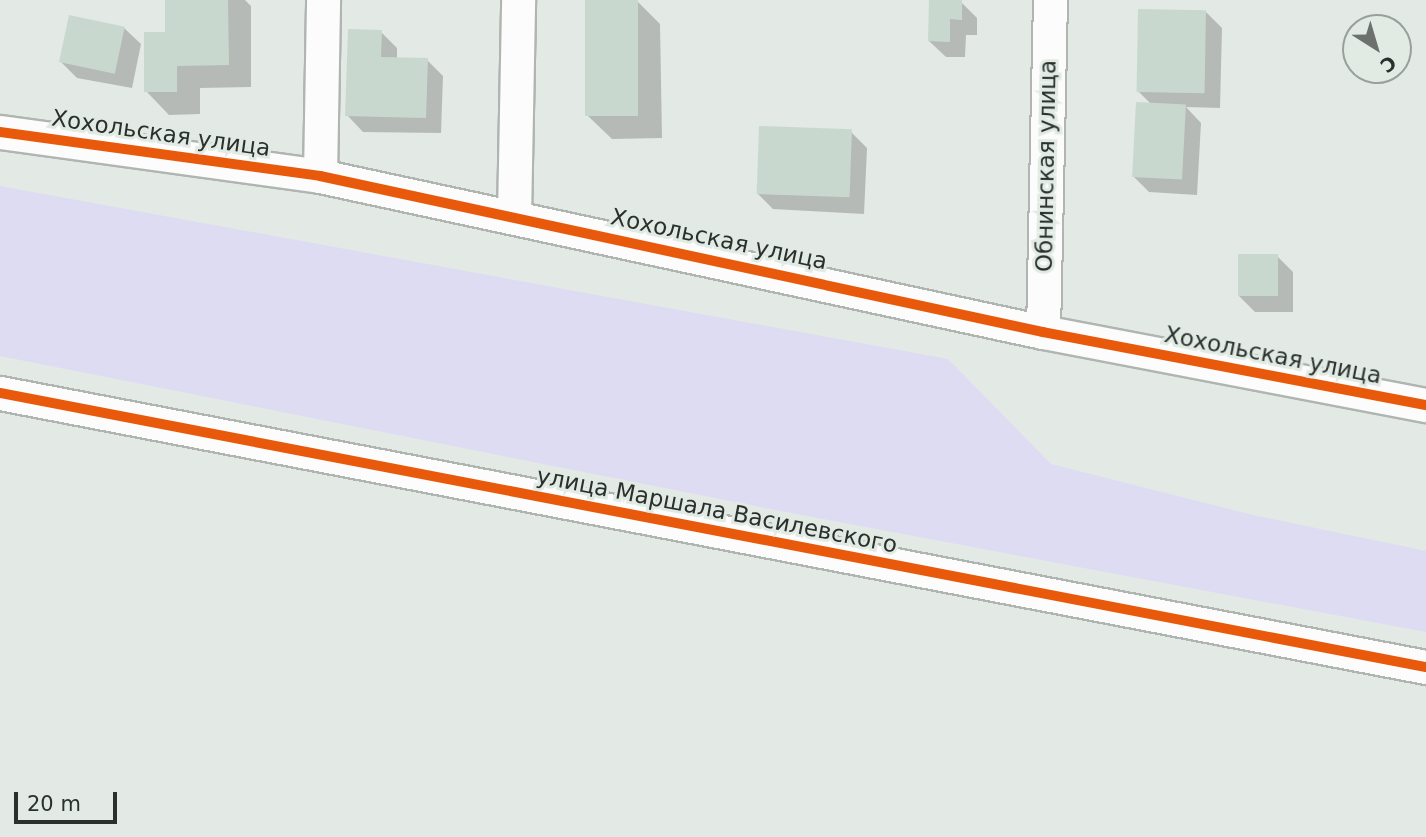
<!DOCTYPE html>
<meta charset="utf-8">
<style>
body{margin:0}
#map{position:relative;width:1426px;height:837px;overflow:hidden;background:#e3e9e5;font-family:"DejaVu Sans",sans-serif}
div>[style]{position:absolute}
.green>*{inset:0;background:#dedcf3}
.shadow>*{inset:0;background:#0003}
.building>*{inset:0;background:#c9d8ce;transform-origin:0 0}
.roads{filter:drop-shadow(2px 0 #b0b5b2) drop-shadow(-2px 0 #b0b5b2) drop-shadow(0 2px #b0b5b2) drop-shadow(0 -2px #b0b5b2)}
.minor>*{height:33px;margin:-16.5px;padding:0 16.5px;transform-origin:16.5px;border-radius:16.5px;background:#fbfcfb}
.cycleway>*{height:10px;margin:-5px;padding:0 5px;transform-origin:5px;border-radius:5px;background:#e8590c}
span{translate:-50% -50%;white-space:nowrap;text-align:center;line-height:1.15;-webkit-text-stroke:6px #e1ebe4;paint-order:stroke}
.street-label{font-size:23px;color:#2c302d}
.north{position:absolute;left:1342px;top:14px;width:70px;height:70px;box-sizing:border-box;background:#e1ebe4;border:2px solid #99a09b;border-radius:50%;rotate:143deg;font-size:19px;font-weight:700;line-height:28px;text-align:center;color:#2c302d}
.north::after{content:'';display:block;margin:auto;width:24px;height:32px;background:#6c716d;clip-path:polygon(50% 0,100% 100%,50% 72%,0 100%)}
.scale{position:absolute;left:14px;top:792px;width:103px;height:32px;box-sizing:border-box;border:4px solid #2c302d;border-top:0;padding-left:9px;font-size:21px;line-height:24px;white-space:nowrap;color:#2c302d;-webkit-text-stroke:5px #e1ebe4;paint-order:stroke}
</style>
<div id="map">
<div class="green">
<div style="clip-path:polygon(0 186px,948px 359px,1051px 464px,1253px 515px,1426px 551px,1426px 632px,775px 510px,0 356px)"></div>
</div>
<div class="shadow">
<div style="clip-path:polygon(167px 0,245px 0,251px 6px,251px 87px,200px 88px,200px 114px,169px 115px,146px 91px,167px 34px)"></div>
<div style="clip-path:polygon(637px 1px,660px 24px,662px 138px,612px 139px,588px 116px)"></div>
<div style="clip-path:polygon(961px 2px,977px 18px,977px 35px,966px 35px,965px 57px,946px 57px,929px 41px)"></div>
<div style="clip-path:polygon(1206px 12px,1222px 28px,1220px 108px,1186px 107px,1201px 123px,1197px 195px,1149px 192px,1133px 176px,1152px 105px,1138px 91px)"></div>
<div style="clip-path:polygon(124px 28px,141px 44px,132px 88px,77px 78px,61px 62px)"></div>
<div style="clip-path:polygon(381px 32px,397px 48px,397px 59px,427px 60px,443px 76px,441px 133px,363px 132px,347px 115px)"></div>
<div style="clip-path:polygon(851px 132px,867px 148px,864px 214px,773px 209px,757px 193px)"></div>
<div style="clip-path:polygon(1277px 256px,1293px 272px,1293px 312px,1255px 312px,1239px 296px)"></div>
</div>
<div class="building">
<div style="clip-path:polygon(165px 0,228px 0,229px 65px,177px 66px,177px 92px,144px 92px,144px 32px,165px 32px)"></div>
<div style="left:585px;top:0;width:53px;height:116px"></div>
<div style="clip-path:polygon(929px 0,962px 0,962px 20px,950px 19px,950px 42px,928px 41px)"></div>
<div style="left:1138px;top:9px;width:68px;height:83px;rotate:1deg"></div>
<div style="left:69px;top:15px;width:57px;height:48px;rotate:12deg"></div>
<div style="clip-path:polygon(348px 29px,382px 30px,381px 57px,428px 58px,426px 118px,345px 116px)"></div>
<div style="left:1136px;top:102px;width:50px;height:75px;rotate:3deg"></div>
<div style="left:759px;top:126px;width:93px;height:68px;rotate:2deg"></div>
<div style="left:1238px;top:254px;width:40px;height:42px"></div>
</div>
<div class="roads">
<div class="minor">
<div style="left:0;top:132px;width:323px;rotate:7.8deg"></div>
<div style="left:320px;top:176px;width:740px;rotate:12.18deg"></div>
<div style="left:1043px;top:332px;width:390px;rotate:10.8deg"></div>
<div style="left:320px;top:176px;width:176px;rotate:-89deg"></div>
<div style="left:514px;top:216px;width:216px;rotate:-88.9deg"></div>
<div style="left:1043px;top:332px;width:332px;rotate:-88.8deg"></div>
<div style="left:0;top:393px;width:1452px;rotate:10.88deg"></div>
</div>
</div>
<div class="cycleway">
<div style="left:0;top:132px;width:323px;rotate:7.8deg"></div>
<div style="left:320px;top:176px;width:740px;rotate:12.18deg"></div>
<div style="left:1043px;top:332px;width:390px;rotate:10.8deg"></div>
<div style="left:0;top:393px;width:1452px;rotate:10.88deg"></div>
</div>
<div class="street-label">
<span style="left:161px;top:133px;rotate:8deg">Хохольская улица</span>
<span style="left:1046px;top:166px;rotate:-89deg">Обнинская улица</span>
<span style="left:719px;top:239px;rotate:12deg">Хохольская улица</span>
<span style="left:1273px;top:355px;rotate:11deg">Хохольская улица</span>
<span style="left:717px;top:510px;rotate:11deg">улица Маршала Василевского</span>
</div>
<div class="north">С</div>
<div class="scale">20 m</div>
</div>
